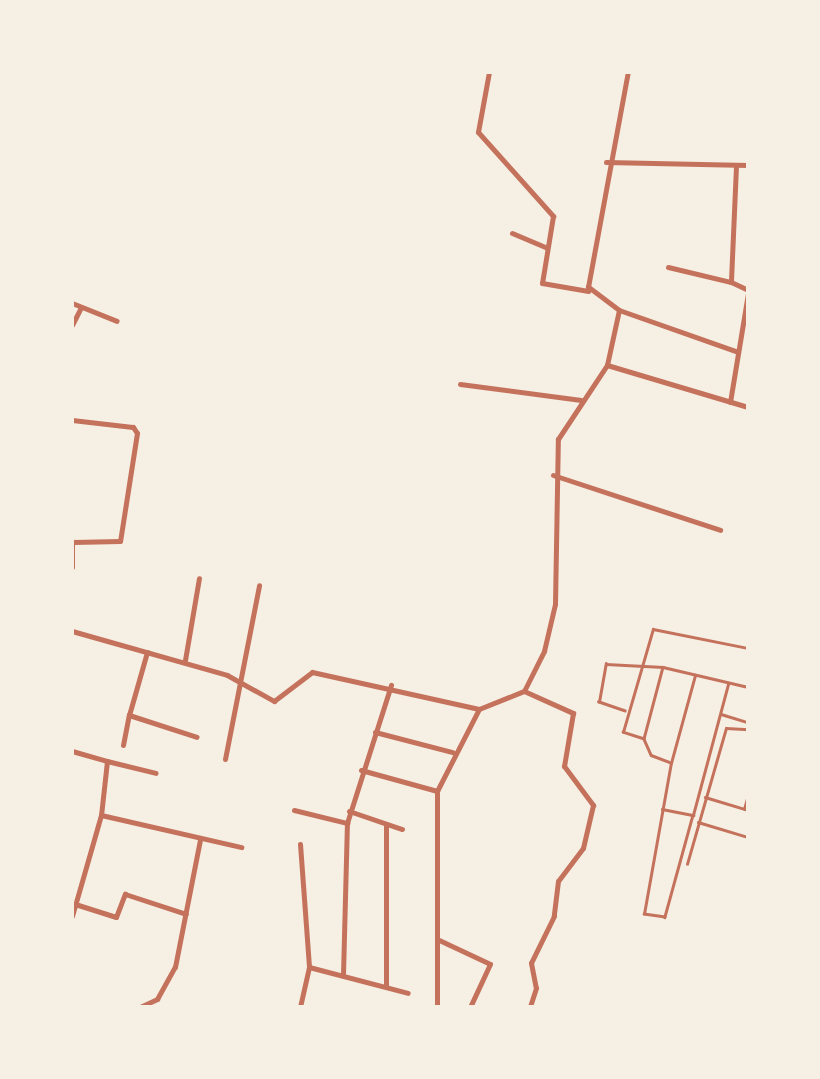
<!DOCTYPE html>
<style>
body{margin:0}
#map{position:relative;width:820px;height:1079px;overflow:hidden;background:#f6efe4;font-family:Inter,sans-serif}
div>[style]{position:absolute}
.service>*{height:2.5px;margin:-1.25px;padding:0 1.25px;transform-origin:1.25px;border-radius:1.25px;background:#c5725c}
.minor>*{height:5px;margin:-2.5px;padding:0 2.5px;transform-origin:2.5px;border-radius:2.5px;background:#c5725c}
span{translate:-50% -50%;white-space:nowrap;text-align:center;line-height:1.15;-webkit-text-stroke:7px #f6efe4;paint-order:stroke}
.frame{position:absolute;inset:0;border:74px solid #f6efe4;pointer-events:none}
</style>
<div id="map">
<div class="service">
<div style="left:663px;top:667px;width:74px;rotate:104.8deg"></div>
<div style="left:644px;top:739px;width:17px;rotate:66deg"></div>
<div style="left:651px;top:755px;width:19px;rotate:21deg"></div>
<div style="left:625px;top:711px;width:28px;rotate:-161deg"></div>
<div style="left:599px;top:702px;width:39px;rotate:-80deg"></div>
<div style="left:606px;top:664px;width:57px;rotate:3deg"></div>
<div style="left:663px;top:667px;width:87px;rotate:13.2deg"></div>
<div style="left:721px;top:714px;width:28px;rotate:17deg"></div>
<div style="left:644px;top:739px;width:22px;rotate:-162deg"></div>
<div style="left:623px;top:732px;width:107px;rotate:-73.8deg"></div>
<div style="left:653px;top:629px;width:97px;rotate:11.3deg"></div>
<div style="left:705px;top:797px;width:45px;rotate:16.8deg"></div>
<div style="left:662px;top:809px;width:32px;rotate:11deg"></div>
<div style="left:693px;top:815px;width:136px;rotate:-75deg"></div>
<div style="left:744px;top:809px;width:15px;rotate:-74deg"></div>
<div style="left:693px;top:815px;width:106px;rotate:105.4deg"></div>
<div style="left:665px;top:917px;width:21px;rotate:-172deg"></div>
<div style="left:644px;top:914px;width:153px;rotate:-79.9deg"></div>
<div style="left:671px;top:763px;width:91px;rotate:-74.7deg"></div>
<div style="left:698px;top:822px;width:52px;rotate:16.7deg"></div>
<div style="left:687px;top:864px;width:141px;rotate:-74deg"></div>
<div style="left:726px;top:728px;width:22px;rotate:3deg"></div>
</div>
<div class="minor">
<div style="left:489px;top:72px;width:61px;rotate:100.4deg"></div>
<div style="left:478px;top:132px;width:113px;rotate:48.2deg"></div>
<div style="left:553px;top:216px;width:68px;rotate:99.3deg"></div>
<div style="left:542px;top:283px;width:47px;rotate:9.9deg"></div>
<div style="left:606px;top:162px;width:142px;rotate:1.2deg"></div>
<div style="left:736px;top:166px;width:116px;rotate:92.5deg"></div>
<div style="left:731px;top:282px;width:19px;rotate:25deg"></div>
<div style="left:512px;top:233px;width:36px;rotate:23deg"></div>
<div style="left:668px;top:267px;width:65px;rotate:13.4deg"></div>
<div style="left:72px;top:303px;width:48px;rotate:21.8deg"></div>
<div style="left:619px;top:310px;width:126px;rotate:19.4deg"></div>
<div style="left:72px;top:325px;width:20px;rotate:-63deg"></div>
<div style="left:607px;top:365px;width:147px;rotate:16.6deg"></div>
<div style="left:460px;top:384px;width:122px;rotate:7.5deg"></div>
<div style="left:730px;top:402px;width:110px;rotate:-80.6deg"></div>
<div style="left:72px;top:420px;width:61px;rotate:6.5deg"></div>
<div style="left:133px;top:427px;width:7px;rotate:56deg"></div>
<div style="left:137px;top:433px;width:109px;rotate:98.9deg"></div>
<div style="left:120px;top:541px;width:47px;rotate:178.8deg"></div>
<div style="left:553px;top:475px;width:176px;rotate:18.2deg"></div>
<div style="left:72px;top:541px;width:26px;rotate:90deg"></div>
<div style="left:72px;top:631px;width:161px;rotate:15.8deg"></div>
<div style="left:227px;top:675px;width:54px;rotate:29deg"></div>
<div style="left:274px;top:701px;width:48px;rotate:-37.3deg"></div>
<div style="left:312px;top:672px;width:171px;rotate:12.5deg"></div>
<div style="left:147px;top:652px;width:66px;rotate:105.9deg"></div>
<div style="left:129px;top:715px;width:71px;rotate:17.9deg"></div>
<div style="left:185px;top:660px;width:83px;rotate:-80.3deg"></div>
<div style="left:524px;top:691px;width:54px;rotate:24.2deg"></div>
<div style="left:573px;top:713px;width:54px;rotate:99.6deg"></div>
<div style="left:564px;top:766px;width:49px;rotate:53.4deg"></div>
<div style="left:593px;top:805px;width:44px;rotate:103.1deg"></div>
<div style="left:583px;top:848px;width:41px;rotate:127.1deg"></div>
<div style="left:558px;top:881px;width:35px;rotate:97deg"></div>
<div style="left:554px;top:916px;width:52px;rotate:116.1deg"></div>
<div style="left:531px;top:963px;width:25px;rotate:79deg"></div>
<div style="left:536px;top:988px;width:20px;rotate:108deg"></div>
<div style="left:479px;top:709px;width:48px;rotate:-21.8deg"></div>
<div style="left:524px;top:691px;width:45px;rotate:-63.4deg"></div>
<div style="left:544px;top:651px;width:48px;rotate:-76.8deg"></div>
<div style="left:555px;top:604px;width:165px;rotate:-89deg"></div>
<div style="left:558px;top:439px;width:89px;rotate:-56.5deg"></div>
<div style="left:607px;top:365px;width:56px;rotate:-77.7deg"></div>
<div style="left:619px;top:310px;width:39px;rotate:-143deg"></div>
<div style="left:588px;top:287px;width:219px;rotate:-79.5deg"></div>
<div style="left:375px;top:732px;width:80px;rotate:14.6deg"></div>
<div style="left:123px;top:745px;width:31px;rotate:-79deg"></div>
<div style="left:72px;top:751px;width:36px;rotate:16deg"></div>
<div style="left:107px;top:761px;width:54px;rotate:96.3deg"></div>
<div style="left:101px;top:815px;width:105px;rotate:106deg"></div>
<div style="left:225px;top:759px;width:177px;rotate:-78.9deg"></div>
<div style="left:107px;top:761px;width:50px;rotate:13.8deg"></div>
<div style="left:361px;top:770px;width:79px;rotate:15.4deg"></div>
<div style="left:294px;top:810px;width:55px;rotate:13.8deg"></div>
<div style="left:349px;top:811px;width:56px;rotate:18.8deg"></div>
<div style="left:101px;top:815px;width:144px;rotate:12.9deg"></div>
<div style="left:300px;top:844px;width:123px;rotate:85.8deg"></div>
<div style="left:309px;top:967px;width:41px;rotate:102.7deg"></div>
<div style="left:75px;top:904px;width:43px;rotate:17.6deg"></div>
<div style="left:116px;top:917px;width:25px;rotate:-69deg"></div>
<div style="left:125px;top:894px;width:64px;rotate:18.2deg"></div>
<div style="left:439px;top:940px;width:56px;rotate:25.2deg"></div>
<div style="left:490px;top:964px;width:47px;rotate:114.9deg"></div>
<div style="left:309px;top:967px;width:102px;rotate:14.7deg"></div>
<div style="left:343px;top:974px;width:151px;rotate:-88.5deg"></div>
<div style="left:347px;top:823px;width:145px;rotate:-72.3deg"></div>
<div style="left:386px;top:986px;width:162px;rotate:-90deg"></div>
<div style="left:140px;top:1007px;width:19px;rotate:-25deg"></div>
<div style="left:157px;top:999px;width:37px;rotate:-61deg"></div>
<div style="left:175px;top:967px;width:129px;rotate:-78.9deg"></div>
<div style="left:437px;top:1007px;width:216px;rotate:-90deg"></div>
<div style="left:437px;top:791px;width:92px;rotate:-62.9deg"></div>
</div>
<div class="frame"></div>
</div>
